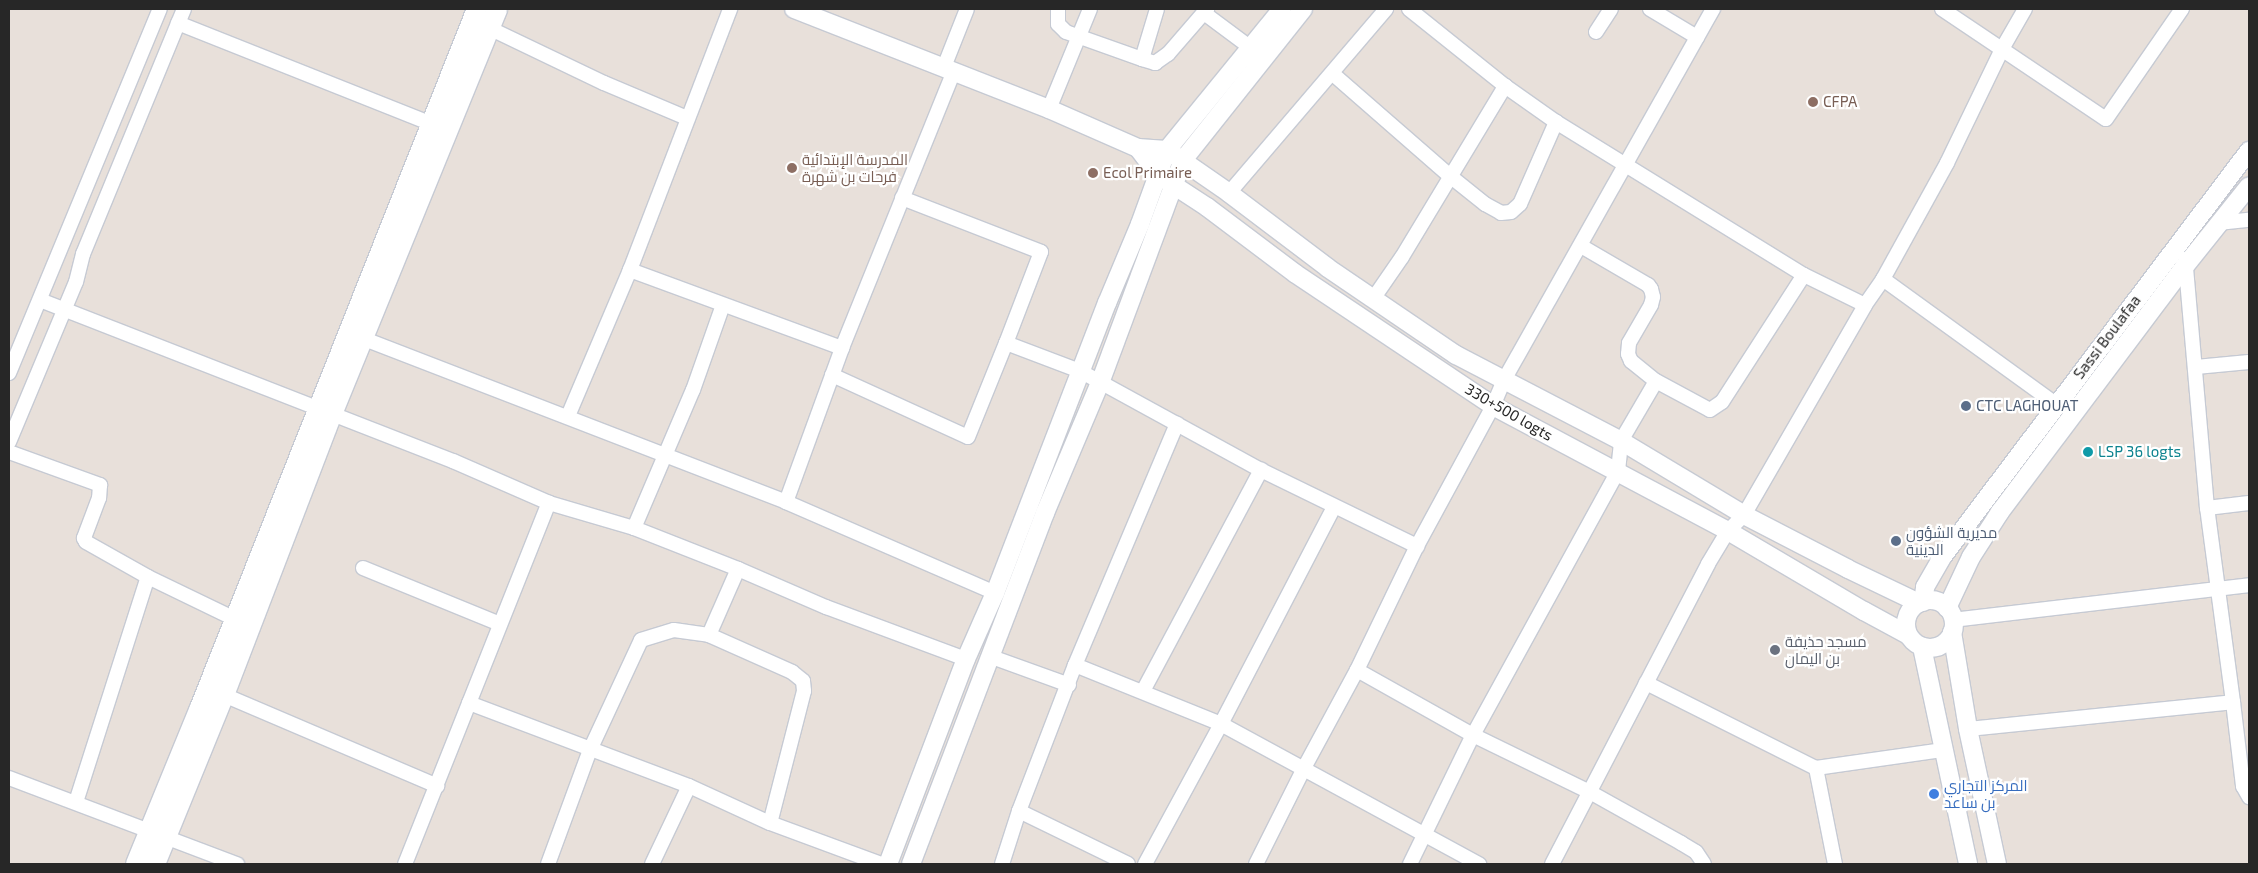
<!DOCTYPE html>
<meta charset="utf-8">
<style>
body{margin:0}
#map{position:relative;width:2258px;height:873px;overflow:hidden;background:#e8e0da;font-family:"Exo 2",Cairo,sans-serif}
div>[style]{position:absolute}
.roads{filter:drop-shadow(1px 0 #c6cad3) drop-shadow(-1px 0 #c6cad3) drop-shadow(0 1px #c6cad3) drop-shadow(0 -1px #c6cad3)}
.minor>*{height:14px;margin:-7px;padding:0 7px;transform-origin:7px;border-radius:7px;background:#fff}
.tertiary>*{height:18px;margin:-9px;padding:0 9px;transform-origin:9px;border-radius:9px;background:#fff}
.tertiary>.ring{margin:-9px;padding:0;box-sizing:content-box;background:none;border:18px solid #fff;border-radius:50%}
.secondary>*{height:20px;margin:-10px;padding:0 10px;transform-origin:10px;border-radius:10px;background:#fff}
.dots>*{width:14px;height:14px;translate:-50% -50%;box-sizing:border-box;border:2px solid #fff;border-radius:50%}
span{translate:-50% -50%;white-space:nowrap;text-align:center;line-height:1.15;-webkit-text-stroke:4.5px #fff;paint-order:stroke}
.education-label{font-size:15px;color:#785e54}
.left{translate:0 -50%;text-align:left}
.street-label{font-size:15px;color:#272727}
.service-label{font-size:15px;color:#4e5e75}
.culture-label{font-size:15px;color:#0d838f}
.worship-label{font-size:15px;color:#5b616d}
.shop-label{font-size:15px;color:#366cbe}
.frame{position:absolute;inset:0;border:10px solid #272727;pointer-events:none}
</style>
<div id="map">
<div class="roads">
<div class="minor">
<div style="left:1058px;top:9px;width:15px;rotate:90deg"></div>
<div style="left:1058px;top:24px;width:11px;rotate:45deg"></div>
<div style="left:1066px;top:32px;width:81px;rotate:19.6deg"></div>
<div style="left:1142px;top:59px;width:52px;rotate:-73.3deg"></div>
<div style="left:1409px;top:9px;width:123px;rotate:38.7deg"></div>
<div style="left:1505px;top:86px;width:62px;rotate:35.2deg"></div>
<div style="left:1556px;top:122px;width:291px;rotate:31.7deg"></div>
<div style="left:1804px;top:275px;width:68px;rotate:26.2deg"></div>
<div style="left:1650px;top:9px;width:55px;rotate:30.8deg"></div>
<div style="left:1942px;top:9px;width:197px;rotate:33.9deg"></div>
<div style="left:2106px;top:119px;width:134px;rotate:-55.4deg"></div>
<div style="left:1204px;top:13px;width:59px;rotate:36.7deg"></div>
<div style="left:178px;top:23px;width:273px;rotate:21.7deg"></div>
<div style="left:489px;top:28px;width:127px;rotate:25.6deg"></div>
<div style="left:604px;top:83px;width:90px;rotate:22.9deg"></div>
<div style="left:1596px;top:32px;width:27px;rotate:-57deg"></div>
<div style="left:1142px;top:59px;width:14px;rotate:17deg"></div>
<div style="left:1155px;top:63px;width:16px;rotate:-35deg"></div>
<div style="left:1168px;top:54px;width:60px;rotate:-49.1deg"></div>
<div style="left:944px;top:67px;width:62px;rotate:-68.4deg"></div>
<div style="left:1333px;top:74px;width:155px;rotate:41.1deg"></div>
<div style="left:1450px;top:176px;width:45px;rotate:38.7deg"></div>
<div style="left:1485px;top:204px;width:18px;rotate:29deg"></div>
<div style="left:1501px;top:213px;width:10px;rotate:-6deg"></div>
<div style="left:1511px;top:212px;width:12px;rotate:-42deg"></div>
<div style="left:1520px;top:204px;width:90px;rotate:-66.3deg"></div>
<div style="left:1049px;top:109px;width:108px;rotate:-67.7deg"></div>
<div style="left:1229px;top:193px;width:242px;rotate:-49.5deg"></div>
<div style="left:902px;top:198px;width:149px;rotate:21.2deg"></div>
<div style="left:1041px;top:252px;width:97px;rotate:111deg"></div>
<div style="left:2218px;top:223px;width:31px;rotate:-6deg"></div>
<div style="left:1581px;top:246px;width:78px;rotate:30.2deg"></div>
<div style="left:1648px;top:285px;width:5px;rotate:53deg"></div>
<div style="left:1651px;top:289px;width:8px;rotate:76deg"></div>
<div style="left:1653px;top:297px;width:8px;rotate:104deg"></div>
<div style="left:1651px;top:305px;width:44px;rotate:120.1deg"></div>
<div style="left:1629px;top:343px;width:11px;rotate:95deg"></div>
<div style="left:1628px;top:354px;width:8px;rotate:67deg"></div>
<div style="left:1631px;top:361px;width:32px;rotate:39deg"></div>
<div style="left:1656px;top:381px;width:61px;rotate:28.2deg"></div>
<div style="left:1710px;top:410px;width:14px;rotate:-34deg"></div>
<div style="left:1722px;top:402px;width:151px;rotate:-57.2deg"></div>
<div style="left:630px;top:270px;width:226px;rotate:20.2deg"></div>
<div style="left:1883px;top:279px;width:215px;rotate:35.9deg"></div>
<div style="left:1373px;top:299px;width:51px;rotate:-55.4deg"></div>
<div style="left:1402px;top:257px;width:200px;rotate:-58.9deg"></div>
<div style="left:40px;top:300px;width:443px;rotate:21.3deg"></div>
<div style="left:453px;top:461px;width:105px;rotate:23.6deg"></div>
<div style="left:549px;top:503px;width:89px;rotate:16.4deg"></div>
<div style="left:634px;top:528px;width:112px;rotate:21.5deg"></div>
<div style="left:738px;top:569px;width:96px;rotate:23.4deg"></div>
<div style="left:826px;top:607px;width:149px;rotate:20.4deg"></div>
<div style="left:354px;top:335px;width:463px;rotate:21.1deg"></div>
<div style="left:786px;top:502px;width:228px;rotate:23.5deg"></div>
<div style="left:2196px;top:367px;width:53px;rotate:-5.4deg"></div>
<div style="left:9px;top:373px;width:394px;rotate:-67.5deg"></div>
<div style="left:832px;top:375px;width:149px;rotate:24.5deg"></div>
<div style="left:968px;top:437px;width:101px;rotate:-68deg"></div>
<div style="left:1006px;top:343px;width:79px;rotate:20.7deg"></div>
<div style="left:1080px;top:371px;width:206px;rotate:28.7deg"></div>
<div style="left:1261px;top:470px;width:174px;rotate:26deg"></div>
<div style="left:568px;top:416px;width:159px;rotate:-67deg"></div>
<div style="left:630px;top:270px;width:280px;rotate:-69deg"></div>
<div style="left:9px;top:442px;width:173px;rotate:-67.3deg"></div>
<div style="left:76px;top:282px;width:29px;rotate:-76deg"></div>
<div style="left:83px;top:254px;width:265px;rotate:-67.6deg"></div>
<div style="left:9px;top:452px;width:97px;rotate:19.9deg"></div>
<div style="left:100px;top:485px;width:13px;rotate:94deg"></div>
<div style="left:99px;top:498px;width:43px;rotate:110.6deg"></div>
<div style="left:84px;top:538px;width:4px;rotate:63deg"></div>
<div style="left:86px;top:542px;width:71px;rotate:29.4deg"></div>
<div style="left:148px;top:577px;width:106px;rotate:25.8deg"></div>
<div style="left:786px;top:502px;width:164px;rotate:-70deg"></div>
<div style="left:842px;top:348px;width:299px;rotate:-68deg"></div>
<div style="left:2207px;top:508px;width:42px;rotate:-6.8deg"></div>
<div style="left:634px;top:528px;width:150px;rotate:-66.9deg"></div>
<div style="left:693px;top:390px;width:90px;rotate:-70.6deg"></div>
<div style="left:363px;top:568px;width:148px;rotate:22.2deg"></div>
<div style="left:1953px;top:620px;width:298px;rotate:-6.7deg"></div>
<div style="left:709px;top:635px;width:91px;rotate:24deg"></div>
<div style="left:792px;top:672px;width:14px;rotate:39deg"></div>
<div style="left:803px;top:681px;width:10px;rotate:84deg"></div>
<div style="left:804px;top:691px;width:136px;rotate:104.4deg"></div>
<div style="left:989px;top:656px;width:85px;rotate:19.9deg"></div>
<div style="left:1075px;top:665px;width:157px;rotate:22deg"></div>
<div style="left:1221px;top:724px;width:294px;rotate:28.5deg"></div>
<div style="left:1357px;top:670px;width:133px;rotate:29.3deg"></div>
<div style="left:1473px;top:735px;width:128px;rotate:26deg"></div>
<div style="left:1588px;top:791px;width:107px;rotate:29.2deg"></div>
<div style="left:1681px;top:843px;width:17px;rotate:31deg"></div>
<div style="left:1696px;top:852px;width:14px;rotate:56deg"></div>
<div style="left:1646px;top:683px;width:190px;rotate:26.6deg"></div>
<div style="left:1143px;top:691px;width:251px;rotate:-61.9deg"></div>
<div style="left:224px;top:695px;width:232px;rotate:23.1deg"></div>
<div style="left:2233px;top:702px;width:85px;rotate:83.2deg"></div>
<div style="left:2243px;top:786px;width:13px;rotate:61deg"></div>
<div style="left:469px;top:703px;width:235px;rotate:20.7deg"></div>
<div style="left:689px;top:786px;width:89px;rotate:24.6deg"></div>
<div style="left:770px;top:823px;width:118px;rotate:20.3deg"></div>
<div style="left:1968px;top:729px;width:266px;rotate:-5.8deg"></div>
<div style="left:2233px;top:702px;width:196px;rotate:-97.6deg"></div>
<div style="left:2207px;top:508px;width:250px;rotate:-95deg"></div>
<div style="left:9px;top:778px;width:244px;rotate:20.7deg"></div>
<div style="left:76px;top:802px;width:236px;rotate:-72.3deg"></div>
<div style="left:1019px;top:811px;width:121px;rotate:25.9deg"></div>
<div style="left:405px;top:864px;width:389px;rotate:-68.3deg"></div>
<div style="left:548px;top:864px;width:121px;rotate:-69.8deg"></div>
<div style="left:590px;top:750px;width:121px;rotate:-65.1deg"></div>
<div style="left:641px;top:640px;width:34px;rotate:-17deg"></div>
<div style="left:674px;top:630px;width:35px;rotate:8deg"></div>
<div style="left:709px;top:635px;width:72px;rotate:-66.3deg"></div>
<div style="left:652px;top:864px;width:86px;rotate:-64.6deg"></div>
<div style="left:1002px;top:864px;width:56px;rotate:-72.2deg"></div>
<div style="left:1019px;top:811px;width:156px;rotate:-69deg"></div>
<div style="left:1075px;top:665px;width:262px;rotate:-67.1deg"></div>
<div style="left:1145px;top:864px;width:159px;rotate:-61.5deg"></div>
<div style="left:1221px;top:724px;width:245px;rotate:-62.5deg"></div>
<div style="left:1256px;top:864px;width:107px;rotate:-63.4deg"></div>
<div style="left:1304px;top:768px;width:111px;rotate:-61.6deg"></div>
<div style="left:1357px;top:670px;width:138px;rotate:-64.2deg"></div>
<div style="left:1417px;top:546px;width:159px;rotate:-61.5deg"></div>
<div style="left:1493px;top:406px;width:28px;rotate:-67deg"></div>
<div style="left:1504px;top:380px;width:426px;rotate:-60.6deg"></div>
<div style="left:1410px;top:864px;width:144px;rotate:-64deg"></div>
<div style="left:1473px;top:735px;width:301px;rotate:-61.2deg"></div>
<div style="left:1618px;top:471px;width:30px;rotate:-84deg"></div>
<div style="left:1621px;top:441px;width:69px;rotate:-59.7deg"></div>
<div style="left:1552px;top:864px;width:338px;rotate:-62.5deg"></div>
<div style="left:1708px;top:564px;width:39px;rotate:-59deg"></div>
<div style="left:1728px;top:531px;width:23px;rotate:-45deg"></div>
<div style="left:1744px;top:515px;width:242px;rotate:-60deg"></div>
<div style="left:1865px;top:305px;width:32px;rotate:-55deg"></div>
<div style="left:1883px;top:279px;width:132px;rotate:-61.1deg"></div>
<div style="left:1947px;top:163px;width:127px;rotate:-64.2deg"></div>
<div style="left:2002px;top:49px;width:46px;rotate:-60.1deg"></div>
<div style="left:1835px;top:864px;width:98px;rotate:-101.2deg"></div>
<div style="left:1816px;top:768px;width:127px;rotate:-8.1deg"></div>
</div>
<div class="tertiary">
<div style="left:794px;top:9px;width:274px;rotate:21.4deg"></div>
<div style="left:1049px;top:109px;width:97px;rotate:23.7deg"></div>
<div style="left:1138px;top:148px;width:29px;rotate:4deg"></div>
<div style="left:1167px;top:150px;width:75px;rotate:34.7deg"></div>
<div style="left:1229px;top:193px;width:124px;rotate:37.1deg"></div>
<div style="left:1328px;top:268px;width:155px;rotate:34.2deg"></div>
<div style="left:1456px;top:355px;width:186px;rotate:27.5deg"></div>
<div style="left:1621px;top:441px;width:144px;rotate:31deg"></div>
<div style="left:1744px;top:515px;width:117px;rotate:27.4deg"></div>
<div style="left:1848px;top:569px;width:79px;rotate:25.6deg"></div>
<div style="left:1138px;top:148px;width:34px;rotate:53deg"></div>
<div style="left:1158px;top:175px;width:59px;rotate:33.1deg"></div>
<div style="left:1207px;top:207px;width:111px;rotate:37deg"></div>
<div style="left:1296px;top:274px;width:237px;rotate:33.8deg"></div>
<div style="left:1493px;top:406px;width:266px;rotate:28deg"></div>
<div style="left:1728px;top:531px;width:158px;rotate:30.5deg"></div>
<div style="left:1864px;top:611px;width:50px;rotate:28.6deg"></div>
<div class="ring" style="left:1906px;top:600px;width:30px;height:30px"></div>
<div style="left:1923px;top:602px;width:15px;rotate:-82deg"></div>
<div style="left:1925px;top:587px;width:36px;rotate:-60deg"></div>
<div style="left:1943px;top:556px;width:508px;rotate:-52.93deg"></div>
<div style="left:1947px;top:608px;width:56px;rotate:-64.8deg"></div>
<div style="left:1971px;top:557px;width:54px;rotate:-57.2deg"></div>
<div style="left:2000px;top:512px;width:308px;rotate:-53.1deg"></div>
<div style="left:2185px;top:266px;width:102px;rotate:-51.3deg"></div>
<div style="left:1952px;top:632px;width:98px;rotate:80.6deg"></div>
<div style="left:1968px;top:729px;width:138px;rotate:77.9deg"></div>
<div style="left:1922px;top:647px;width:222px;rotate:78deg"></div>
<div style="left:888px;top:864px;width:219px;rotate:-69.2deg"></div>
<div style="left:966px;top:659px;width:72px;rotate:-66.3deg"></div>
<div style="left:995px;top:593px;width:311px;rotate:-68.9deg"></div>
<div style="left:1107px;top:303px;width:86px;rotate:-67.3deg"></div>
<div style="left:1140px;top:224px;width:79px;rotate:-70deg"></div>
<div style="left:1167px;top:150px;width:182px;rotate:-50.8deg"></div>
<div style="left:911px;top:864px;width:376px;rotate:-69.1deg"></div>
<div style="left:1045px;top:513px;width:141px;rotate:-67.1deg"></div>
<div style="left:1100px;top:383px;width:238px;rotate:-69.6deg"></div>
<div style="left:1183px;top:160px;width:193px;rotate:-51.5deg"></div>
</div>
<div class="secondary">
<div style="left:136px;top:864px;width:169px;rotate:-67.7deg"></div>
<div style="left:200px;top:708px;width:752px;rotate:-68.38deg"></div>
<div style="left:155px;top:864px;width:183px;rotate:-67.8deg"></div>
<div style="left:224px;top:695px;width:301px;rotate:-69deg"></div>
<div style="left:332px;top:414px;width:437px;rotate:-67.8deg"></div>
</div>
</div>
<div class="dots">
<div style="left:1813px;top:102px;background:#8d6e63"></div>
<div style="left:792px;top:168px;background:#8d6e63"></div>
<div style="left:1093px;top:173px;background:#8d6e63"></div>
<div style="left:1966px;top:406px;background:#5c6f8a"></div>
<div style="left:2088px;top:452px;background:#0f9aa8"></div>
<div style="left:1896px;top:541px;background:#5c6f8a"></div>
<div style="left:1775px;top:650px;background:#6b7280"></div>
<div style="left:1934px;top:794px;background:#3f7fe0"></div>
</div>
<div class="education-label">
<span class="left" style="left:1823px;top:102px">CFPA</span>
<span class="left" style="left:802px;top:168px">المدرسة الإبتدائية<br>فرحات بن شهرة</span>
<span class="left" style="left:1103px;top:173px">Ecol Primaire</span>
</div>
<div class="street-label">
<span style="left:2107px;top:337px;rotate:-53deg">Sassi Boulafaa</span>
<span style="left:1509px;top:412px;rotate:30deg">330+500 logts</span>
</div>
<div class="service-label">
<span class="left" style="left:1976px;top:406px">CTC LAGHOUAT</span>
<span class="left" style="left:1906px;top:541px">مديرية الشؤون<br>الدينية</span>
</div>
<div class="culture-label">
<span class="left" style="left:2098px;top:452px">LSP 36 logts</span>
</div>
<div class="worship-label">
<span class="left" style="left:1785px;top:650px">مسجد حذيفة<br>بن اليمان</span>
</div>
<div class="shop-label">
<span class="left" style="left:1944px;top:794px">المركز التجاري<br>بن ساعد</span>
</div>
<div class="frame"></div>
</div>
